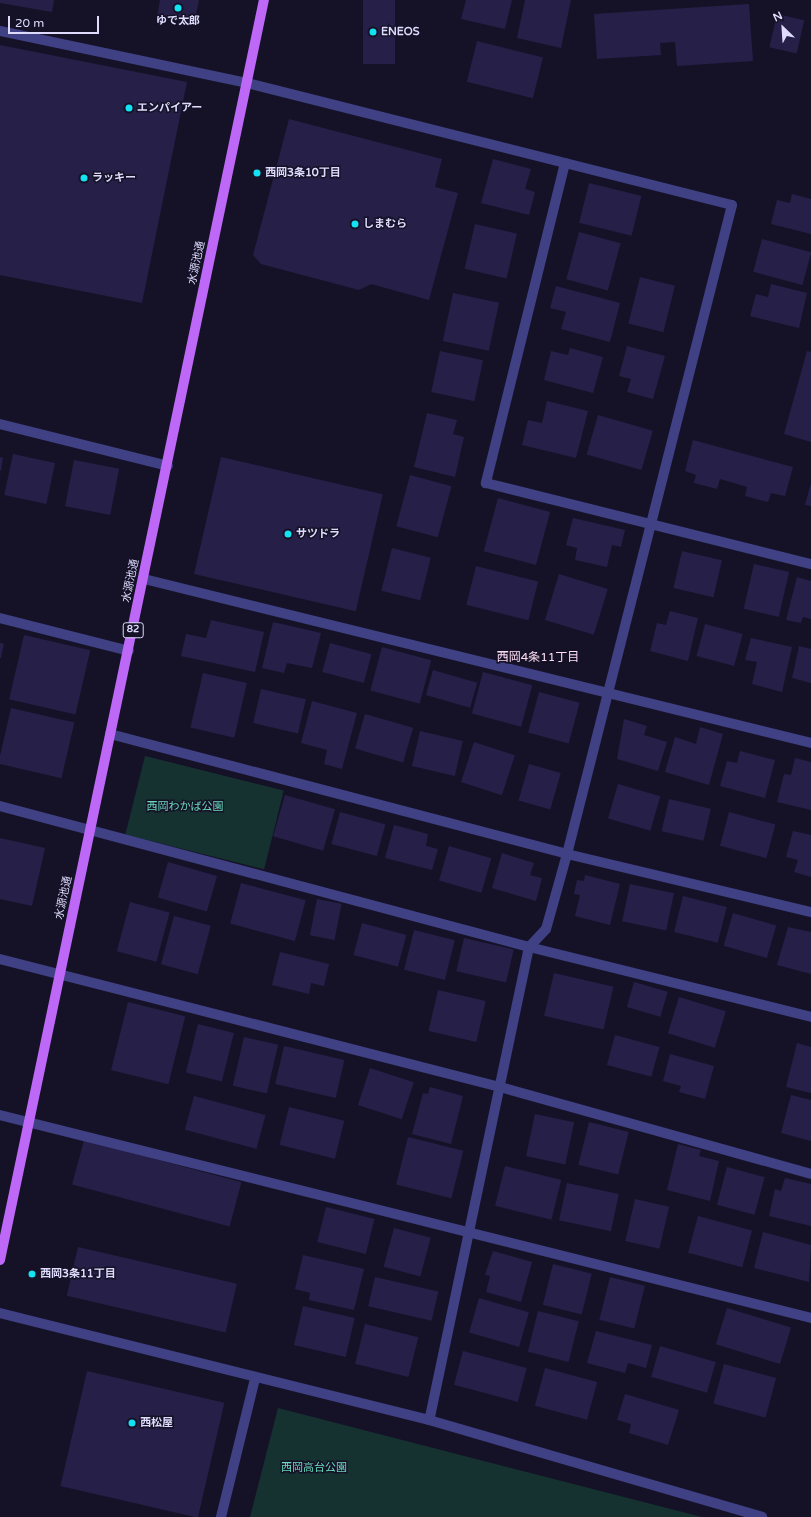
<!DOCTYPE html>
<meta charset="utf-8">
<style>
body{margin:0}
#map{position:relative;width:811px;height:1517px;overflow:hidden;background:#151228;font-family:"Varela Round","Noto Sans JP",sans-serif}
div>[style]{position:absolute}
.green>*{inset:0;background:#153230;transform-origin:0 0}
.building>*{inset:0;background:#261f48;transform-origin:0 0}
.street>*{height:10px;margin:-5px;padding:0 5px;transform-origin:5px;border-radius:5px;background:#404084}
.primary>*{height:10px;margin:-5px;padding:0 5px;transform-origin:5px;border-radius:5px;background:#be68f7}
.dots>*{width:11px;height:11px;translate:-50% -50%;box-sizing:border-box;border:2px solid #151228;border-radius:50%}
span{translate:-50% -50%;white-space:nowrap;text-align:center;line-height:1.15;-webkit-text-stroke:3px #151228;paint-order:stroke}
.shield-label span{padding:1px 3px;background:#151228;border:1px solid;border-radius:3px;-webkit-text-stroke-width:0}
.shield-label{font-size:10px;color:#dedbfd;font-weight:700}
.poi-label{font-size:11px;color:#dedbfd;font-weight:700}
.left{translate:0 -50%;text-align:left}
.street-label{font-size:11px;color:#dedbfd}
.park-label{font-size:11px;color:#6adabb}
.neighbourhood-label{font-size:12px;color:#fdddf2}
.north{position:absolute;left:763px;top:8px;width:40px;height:40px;-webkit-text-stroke:3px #151228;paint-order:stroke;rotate:335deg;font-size:11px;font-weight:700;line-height:16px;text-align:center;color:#dedbfd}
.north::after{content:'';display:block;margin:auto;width:14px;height:18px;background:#dedbfd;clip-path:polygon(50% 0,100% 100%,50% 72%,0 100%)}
.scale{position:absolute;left:8px;top:16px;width:91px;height:18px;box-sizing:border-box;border:2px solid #dedbfd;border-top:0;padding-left:5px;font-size:12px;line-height:14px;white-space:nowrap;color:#dedbfd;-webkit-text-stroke:3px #151228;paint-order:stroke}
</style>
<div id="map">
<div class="green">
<div style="left:145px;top:756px;width:143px;height:81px;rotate:14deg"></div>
<div style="clip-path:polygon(278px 1408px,702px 1517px,250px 1517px)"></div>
</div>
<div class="building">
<div style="clip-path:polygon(0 0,54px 0,52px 12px,0 3px)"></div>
<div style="clip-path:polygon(160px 0,199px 0,194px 24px,157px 17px)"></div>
<div style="left:363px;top:0;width:32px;height:64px"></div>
<div style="clip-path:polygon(466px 0,512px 0,505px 29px,461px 19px)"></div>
<div style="clip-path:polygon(525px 0,571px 0,561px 48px,517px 38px)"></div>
<div style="clip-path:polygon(749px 4px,753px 61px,677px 66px,675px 42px,660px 43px,661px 55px,597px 59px,594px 14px)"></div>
<div style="left:777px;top:14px;width:28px;height:34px;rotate:13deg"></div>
<div style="left:477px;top:41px;width:68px;height:42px;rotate:14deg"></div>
<div style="clip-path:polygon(0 45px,187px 82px,142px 303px,0 275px)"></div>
<div style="clip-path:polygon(289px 119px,442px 159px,435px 187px,458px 193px,429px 300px,371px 284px,359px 290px,261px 264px,253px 255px)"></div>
<div style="clip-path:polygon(493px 159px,531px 169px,525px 189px,535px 192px,529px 215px,481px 203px)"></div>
<div style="left:589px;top:183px;width:54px;height:41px;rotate:14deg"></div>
<div style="clip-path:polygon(792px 194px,811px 199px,811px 234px,771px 224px,777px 200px,790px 203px)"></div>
<div style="left:475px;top:224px;width:43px;height:46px;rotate:13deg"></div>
<div style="left:579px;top:232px;width:43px;height:49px;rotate:15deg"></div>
<div style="left:762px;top:239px;width:51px;height:34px;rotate:15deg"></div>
<div style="left:640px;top:277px;width:36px;height:48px;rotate:14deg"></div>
<div style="clip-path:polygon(771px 284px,807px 293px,799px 328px,750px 316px,756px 294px,768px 297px)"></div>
<div style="clip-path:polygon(556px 286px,620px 303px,610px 342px,561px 329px,566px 312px,550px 308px)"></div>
<div style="left:453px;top:293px;width:47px;height:49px;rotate:12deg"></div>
<div style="clip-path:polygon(627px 346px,665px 356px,653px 399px,627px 392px,631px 379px,619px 376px)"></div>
<div style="clip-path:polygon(570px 348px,603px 357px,593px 393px,544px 380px,551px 351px,568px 355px)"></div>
<div style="left:440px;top:351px;width:44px;height:42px;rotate:12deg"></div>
<div style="clip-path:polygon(807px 351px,811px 352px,811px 442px,784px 434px)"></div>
<div style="clip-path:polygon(547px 401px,588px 411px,576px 458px,522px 445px,528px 420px,542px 423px)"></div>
<div style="clip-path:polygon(427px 413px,457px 420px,453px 434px,464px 437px,455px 477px,414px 467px)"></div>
<div style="left:598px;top:415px;width:57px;height:41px;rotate:16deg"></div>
<div style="clip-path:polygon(693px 440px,793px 467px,785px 496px,771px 493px,768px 502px,745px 496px,747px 487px,720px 479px,717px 489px,694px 483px,696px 475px,685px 471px)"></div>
<div style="left:13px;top:454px;width:43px;height:42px;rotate:12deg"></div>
<div style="clip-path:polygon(0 457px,3px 458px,1px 471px,0 470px)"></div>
<div style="left:221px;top:457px;width:166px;height:120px;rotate:13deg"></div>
<div style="left:74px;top:460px;width:46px;height:47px;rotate:11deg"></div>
<div style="left:410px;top:475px;width:43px;height:53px;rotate:15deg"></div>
<div style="clip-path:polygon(811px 483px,811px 506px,805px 505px)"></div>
<div style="left:498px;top:498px;width:54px;height:55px;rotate:15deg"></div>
<div style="clip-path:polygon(573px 518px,625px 530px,621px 547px,612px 545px,607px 567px,575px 560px,577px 548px,566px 545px)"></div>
<div style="left:392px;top:548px;width:40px;height:44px;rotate:14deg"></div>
<div style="left:682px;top:551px;width:41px;height:38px;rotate:13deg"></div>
<div style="left:754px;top:564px;width:36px;height:46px;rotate:13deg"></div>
<div style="left:476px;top:566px;width:64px;height:40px;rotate:14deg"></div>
<div style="left:559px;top:574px;width:51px;height:48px;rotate:17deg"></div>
<div style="clip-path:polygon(797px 577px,811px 581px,811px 619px,803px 617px,801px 623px,786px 620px)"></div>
<div style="clip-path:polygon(670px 611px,698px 618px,688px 661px,650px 651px,657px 623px,666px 625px)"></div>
<div style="clip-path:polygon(211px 620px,264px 632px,255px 672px,181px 656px,186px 634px,206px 638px)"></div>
<div style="clip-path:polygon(273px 622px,321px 633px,312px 668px,287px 663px,284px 673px,262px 668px)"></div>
<div style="left:705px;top:624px;width:39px;height:33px;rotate:15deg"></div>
<div style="left:24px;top:635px;width:68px;height:66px;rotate:13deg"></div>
<div style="clip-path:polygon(751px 638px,792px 647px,782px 692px,752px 684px,757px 662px,745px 660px)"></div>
<div style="clip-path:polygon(0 643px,4px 644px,1px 658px,0 658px)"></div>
<div style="left:330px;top:643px;width:43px;height:30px;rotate:15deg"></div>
<div style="clip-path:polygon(799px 646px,811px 649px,811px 683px,792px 678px)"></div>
<div style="left:382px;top:647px;width:51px;height:45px;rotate:15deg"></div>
<div style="left:433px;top:670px;width:46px;height:26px;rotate:16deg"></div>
<div style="left:483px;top:672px;width:51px;height:43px;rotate:15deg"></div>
<div style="left:203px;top:673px;width:45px;height:56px;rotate:13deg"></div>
<div style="left:261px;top:689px;width:46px;height:35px;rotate:13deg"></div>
<div style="left:539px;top:692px;width:42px;height:42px;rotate:15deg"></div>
<div style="clip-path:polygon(312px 701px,357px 713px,342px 769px,324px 764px,327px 750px,301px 743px)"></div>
<div style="left:11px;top:708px;width:65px;height:57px;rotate:13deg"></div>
<div style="left:365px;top:714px;width:50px;height:36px;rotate:16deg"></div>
<div style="clip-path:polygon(624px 719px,647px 726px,644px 735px,667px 742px,658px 771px,617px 759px)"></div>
<div style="clip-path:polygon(700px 727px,723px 734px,709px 785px,665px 772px,675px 737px,696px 744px)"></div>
<div style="left:420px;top:731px;width:44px;height:36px;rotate:13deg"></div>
<div style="left:474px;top:742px;width:43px;height:42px;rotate:18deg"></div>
<div style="clip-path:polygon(740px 751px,775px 760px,765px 798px,720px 786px,727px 761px,737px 763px)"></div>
<div style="clip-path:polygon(795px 758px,811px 762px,811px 810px,777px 802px,784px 774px,791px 775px)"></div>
<div style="left:529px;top:764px;width:33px;height:38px;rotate:16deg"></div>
<div style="left:618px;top:784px;width:44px;height:36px;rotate:16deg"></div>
<div style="left:285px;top:795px;width:52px;height:43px;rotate:16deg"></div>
<div style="left:669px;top:799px;width:43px;height:33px;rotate:13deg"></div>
<div style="left:340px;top:812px;width:47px;height:33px;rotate:15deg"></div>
<div style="left:729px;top:812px;width:48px;height:35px;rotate:15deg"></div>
<div style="clip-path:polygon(394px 825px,428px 834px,426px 846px,438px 849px,432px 870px,385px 858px)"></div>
<div style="clip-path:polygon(793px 831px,811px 835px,811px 877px,794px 872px,798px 860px,786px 857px)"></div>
<div style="clip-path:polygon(0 838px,45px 848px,32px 906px,0 899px)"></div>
<div style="left:449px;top:846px;width:44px;height:36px;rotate:16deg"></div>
<div style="clip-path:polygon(502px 853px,534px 863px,530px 875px,542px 878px,536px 901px,492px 888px)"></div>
<div style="left:168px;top:862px;width:51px;height:37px;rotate:16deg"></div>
<div style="clip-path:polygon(585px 875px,620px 884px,610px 925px,575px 916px,580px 895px,574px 894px,577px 880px,584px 881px)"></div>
<div style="left:241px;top:883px;width:67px;height:42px;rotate:15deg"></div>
<div style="left:630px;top:884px;width:45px;height:38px;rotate:12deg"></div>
<div style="left:683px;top:896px;width:45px;height:37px;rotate:14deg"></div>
<div style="left:317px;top:899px;width:25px;height:37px;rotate:11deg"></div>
<div style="left:130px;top:902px;width:41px;height:51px;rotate:15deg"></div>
<div style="left:733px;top:913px;width:45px;height:34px;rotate:16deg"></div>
<div style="left:174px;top:916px;width:38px;height:50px;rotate:15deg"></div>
<div style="left:362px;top:923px;width:46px;height:33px;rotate:15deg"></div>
<div style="clip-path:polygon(788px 927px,811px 932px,811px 974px,777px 965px)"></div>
<div style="left:414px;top:930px;width:42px;height:41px;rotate:14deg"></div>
<div style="left:464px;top:938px;width:51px;height:34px;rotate:13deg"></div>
<div style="clip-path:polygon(280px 952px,329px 964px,324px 986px,311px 983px,309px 994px,272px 985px)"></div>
<div style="left:554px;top:973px;width:61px;height:44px;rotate:13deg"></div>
<div style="left:634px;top:982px;width:35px;height:26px;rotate:16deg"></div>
<div style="left:438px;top:990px;width:49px;height:42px;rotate:13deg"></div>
<div style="left:679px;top:997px;width:49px;height:38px;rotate:17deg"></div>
<div style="left:128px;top:1002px;width:59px;height:70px;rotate:14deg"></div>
<div style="left:198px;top:1024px;width:37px;height:50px;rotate:14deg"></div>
<div style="left:615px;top:1035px;width:46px;height:31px;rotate:15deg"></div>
<div style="left:244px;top:1037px;width:35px;height:50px;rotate:13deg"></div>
<div style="clip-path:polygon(797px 1043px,811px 1047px,811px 1093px,786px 1087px)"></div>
<div style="left:284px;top:1046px;width:62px;height:39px;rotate:13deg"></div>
<div style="clip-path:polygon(670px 1054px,714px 1066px,705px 1099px,679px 1092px,681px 1086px,663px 1081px)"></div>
<div style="left:370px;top:1068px;width:46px;height:39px;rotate:18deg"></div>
<div style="clip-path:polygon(430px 1087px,463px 1096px,451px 1144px,412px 1134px,423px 1093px,428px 1094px)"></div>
<div style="clip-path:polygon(791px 1095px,811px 1100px,811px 1141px,781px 1133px)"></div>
<div style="left:194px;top:1096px;width:74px;height:35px;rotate:15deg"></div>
<div style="left:289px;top:1107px;width:57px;height:39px;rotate:14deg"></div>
<div style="left:535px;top:1114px;width:40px;height:43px;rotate:12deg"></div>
<div style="left:589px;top:1122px;width:41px;height:44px;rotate:14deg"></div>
<div style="left:408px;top:1137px;width:57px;height:49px;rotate:14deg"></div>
<div style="left:84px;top:1140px;width:163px;height:46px;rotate:15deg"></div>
<div style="clip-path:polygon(678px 1144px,701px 1150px,699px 1156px,719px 1161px,710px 1201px,667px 1190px)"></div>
<div style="left:505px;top:1166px;width:58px;height:41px;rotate:14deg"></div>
<div style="left:727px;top:1167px;width:39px;height:39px;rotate:15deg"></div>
<div style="clip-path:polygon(785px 1178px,811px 1184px,811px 1226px,769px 1216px,775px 1189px,781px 1191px)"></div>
<div style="left:567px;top:1183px;width:53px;height:38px;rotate:12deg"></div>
<div style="left:635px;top:1199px;width:35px;height:43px;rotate:13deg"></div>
<div style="left:326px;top:1207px;width:50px;height:36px;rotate:14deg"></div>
<div style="left:698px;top:1216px;width:56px;height:38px;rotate:15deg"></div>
<div style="left:394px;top:1228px;width:38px;height:40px;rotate:15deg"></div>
<div style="clip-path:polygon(763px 1232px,811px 1245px,809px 1282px,754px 1268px)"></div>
<div style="left:78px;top:1247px;width:163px;height:50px;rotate:13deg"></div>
<div style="clip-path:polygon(493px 1251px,532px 1262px,521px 1302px,486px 1292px,490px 1276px,485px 1275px)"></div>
<div style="clip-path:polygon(303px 1255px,364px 1269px,354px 1310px,309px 1300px,310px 1293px,295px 1289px)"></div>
<div style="left:553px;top:1264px;width:40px;height:42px;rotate:14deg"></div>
<div style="left:375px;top:1277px;width:65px;height:30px;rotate:13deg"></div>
<div style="left:610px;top:1277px;width:36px;height:44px;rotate:14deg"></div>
<div style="left:479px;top:1298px;width:52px;height:36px;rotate:16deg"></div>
<div style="left:303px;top:1306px;width:53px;height:40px;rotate:13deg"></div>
<div style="left:727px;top:1308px;width:67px;height:38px;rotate:17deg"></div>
<div style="left:538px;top:1311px;width:42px;height:42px;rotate:14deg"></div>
<div style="left:365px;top:1324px;width:55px;height:41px;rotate:14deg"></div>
<div style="clip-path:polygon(596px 1331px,652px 1345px,646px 1368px,628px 1363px,625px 1373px,587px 1363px)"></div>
<div style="left:660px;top:1346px;width:58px;height:32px;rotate:16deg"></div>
<div style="left:463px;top:1351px;width:66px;height:35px;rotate:15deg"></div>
<div style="left:724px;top:1364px;width:54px;height:41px;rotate:15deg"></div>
<div style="left:545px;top:1368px;width:54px;height:39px;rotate:15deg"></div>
<div style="left:87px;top:1371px;width:141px;height:118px;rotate:13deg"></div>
<div style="clip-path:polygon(625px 1394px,679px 1410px,668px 1445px,629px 1433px,631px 1424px,617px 1420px)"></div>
</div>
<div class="street">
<div style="left:0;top:31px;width:252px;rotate:11.9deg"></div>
<div style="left:247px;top:83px;width:500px;rotate:14.12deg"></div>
<div style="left:732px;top:205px;width:670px;rotate:104.26deg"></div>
<div style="left:567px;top:854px;width:78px;rotate:105.6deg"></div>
<div style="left:546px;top:929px;width:25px;rotate:133deg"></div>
<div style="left:529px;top:947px;width:483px;rotate:101.9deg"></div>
<div style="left:565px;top:163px;width:330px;rotate:103.9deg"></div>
<div style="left:486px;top:483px;width:335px;rotate:14deg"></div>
<div style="left:0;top:424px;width:173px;rotate:14deg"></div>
<div style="left:144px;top:579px;width:687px;rotate:13.81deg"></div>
<div style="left:0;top:618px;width:133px;rotate:14.3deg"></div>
<div style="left:110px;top:734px;width:472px;rotate:14.7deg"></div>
<div style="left:567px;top:854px;width:251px;rotate:13.4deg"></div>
<div style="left:0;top:806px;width:547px;rotate:14.92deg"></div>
<div style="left:529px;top:947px;width:291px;rotate:13.9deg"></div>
<div style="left:0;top:959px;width:516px;rotate:14.36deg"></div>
<div style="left:500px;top:1087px;width:323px;rotate:15.6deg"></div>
<div style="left:0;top:1115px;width:836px;rotate:14.05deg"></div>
<div style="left:0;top:1313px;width:442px;rotate:14deg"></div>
<div style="left:429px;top:1420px;width:347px;rotate:16.2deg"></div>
<div style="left:221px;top:1517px;width:142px;rotate:-76.2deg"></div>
</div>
<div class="primary">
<div style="left:0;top:1260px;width:1287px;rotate:-78.17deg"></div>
</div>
<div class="dots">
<div style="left:178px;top:8px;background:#12e2f2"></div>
<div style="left:373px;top:32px;background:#12e2f2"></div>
<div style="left:129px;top:108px;background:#12e2f2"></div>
<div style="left:257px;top:173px;background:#12e2f2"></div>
<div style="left:84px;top:178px;background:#12e2f2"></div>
<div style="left:355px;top:224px;background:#12e2f2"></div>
<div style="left:288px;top:534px;background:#12e2f2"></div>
<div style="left:32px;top:1274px;background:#12e2f2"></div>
<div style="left:132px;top:1423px;background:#12e2f2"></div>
</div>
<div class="shield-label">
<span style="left:133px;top:630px">82</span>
</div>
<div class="poi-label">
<span style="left:178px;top:21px">ゆで太郎</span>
<span class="left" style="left:381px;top:32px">ENEOS</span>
<span class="left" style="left:137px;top:108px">エンパイアー</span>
<span class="left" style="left:265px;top:173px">西岡3条10丁目</span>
<span class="left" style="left:92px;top:178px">ラッキー</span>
<span class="left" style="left:363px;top:224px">しまむら</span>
<span class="left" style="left:296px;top:534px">サツドラ</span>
<span class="left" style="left:40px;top:1274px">西岡3条11丁目</span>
<span class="left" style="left:140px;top:1423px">西松屋</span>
</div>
<div class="street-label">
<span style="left:197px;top:263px;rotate:-78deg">水源池通</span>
<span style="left:131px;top:581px;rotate:-78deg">水源池通</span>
<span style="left:64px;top:898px;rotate:-78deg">水源池通</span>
</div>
<div class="park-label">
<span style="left:185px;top:807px">西岡わかば公園</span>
<span style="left:314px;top:1468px">西岡高台公園</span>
</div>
<div class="neighbourhood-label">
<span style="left:538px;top:658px">西岡4条11丁目</span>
</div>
<div class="north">N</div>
<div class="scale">20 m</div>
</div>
